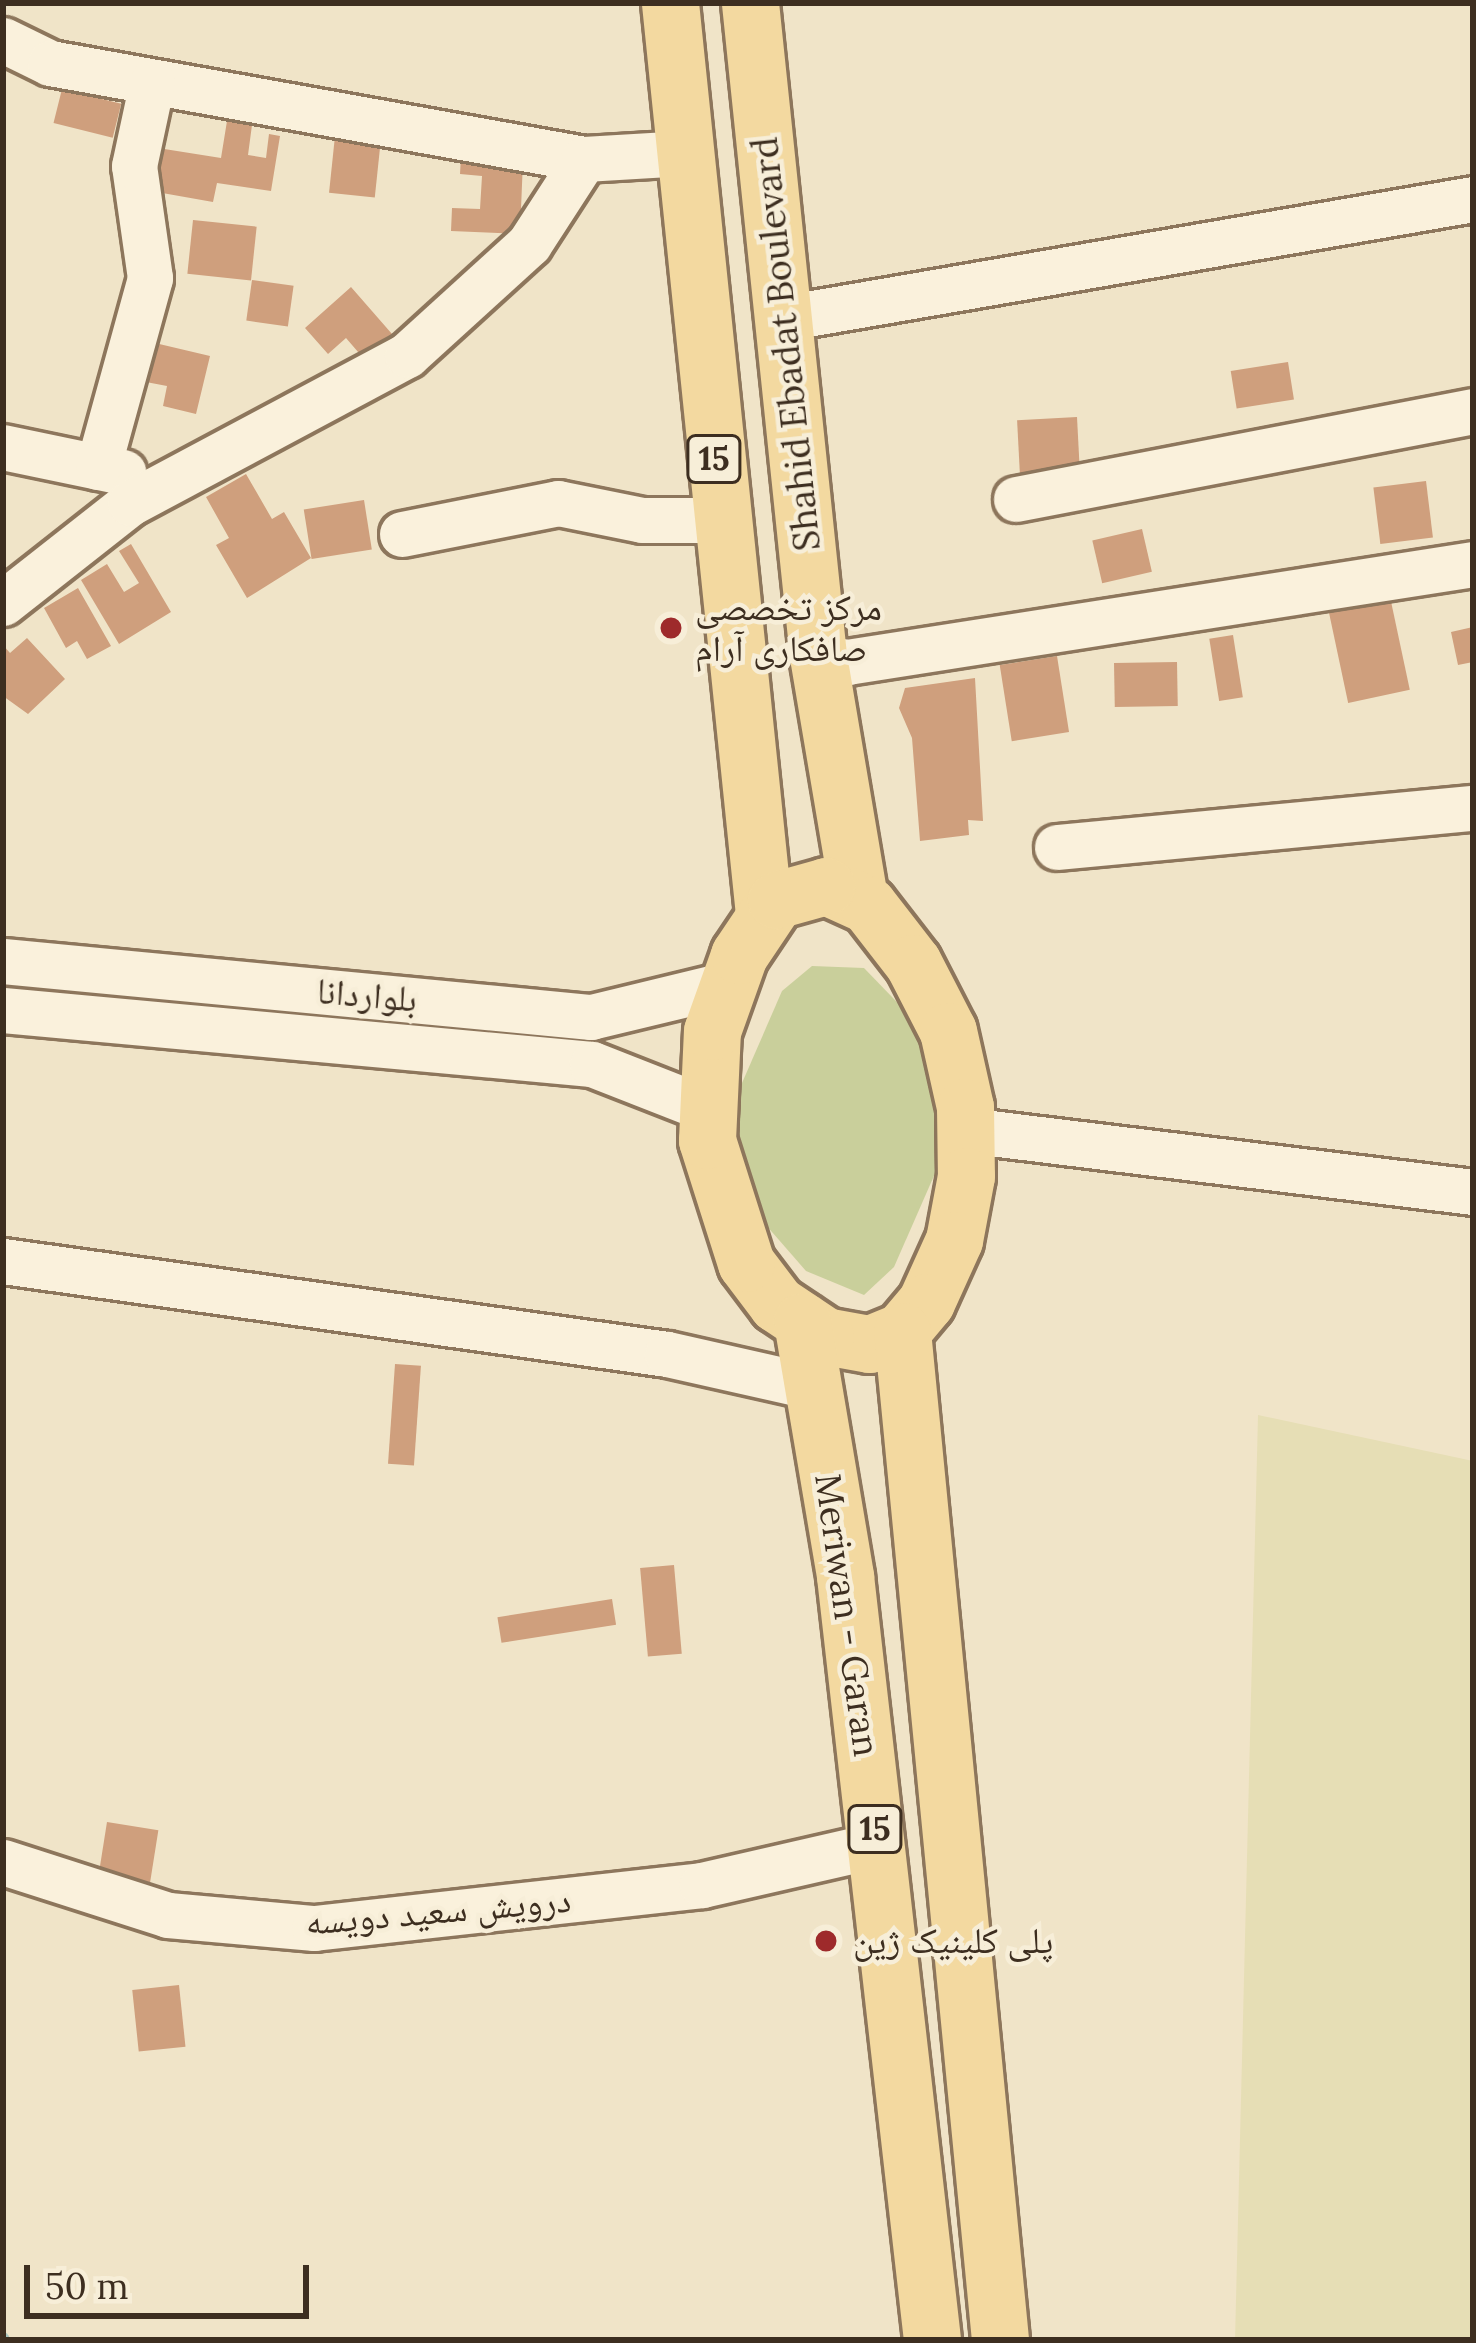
<!DOCTYPE html>
<meta charset="utf-8">
<style>
body{margin:0}
#map{position:relative;width:1476px;height:2343px;overflow:hidden;background:#f0e4c8;font-family:Lora,"Noto Naskh Arabic",serif}
div>[style]{position:absolute}
.farmland>*{inset:0;background:#e6deb5}
.green>*{inset:0;background:#c9cf9b}
.stream>*{height:12px;margin:-6px;padding:0 6px;transform-origin:6px;border-radius:6px;background:#a9c4bc}
.building>*{inset:0;background:#cf9f7d;transform-origin:0 0}
.roads{filter:drop-shadow(3px 0 #8d765c) drop-shadow(-3px 0 #8d765c) drop-shadow(0 3px #8d765c) drop-shadow(0 -3px #8d765c)}
.minor>*{height:45px;margin:-22.5px;padding:0 22.5px;transform-origin:22.5px;border-radius:22.5px;background:#faf1dc}
.major>*{height:57px;margin:-28.5px;padding:0 28.5px;transform-origin:28.5px;border-radius:28.5px;background:#f3d9a0}
.dots>*{width:33px;height:33px;translate:-50% -50%;box-sizing:border-box;border:6px solid #f7eed8;border-radius:50%}
span{translate:-50% -50%;white-space:nowrap;text-align:center;line-height:1.15;-webkit-text-stroke:9px #f7eed8;paint-order:stroke}
.shield-label span{padding:3px 9px;background:#f7eed8;border:3px solid;border-radius:9px;-webkit-text-stroke-width:0}
.shield-label{font-size:33px;color:#3d2e20;font-weight:700}
.street-label{font-size:36px;color:#3d2e20}
.poi-label{font-size:36px;color:#3d2e20}
.left{translate:0 -50%;text-align:left}
.frame{position:absolute;inset:0;border:6px solid #3d2e20;pointer-events:none}
.scale{position:absolute;left:24px;top:2265px;width:285px;height:54px;box-sizing:border-box;border:6px solid #3d2e20;border-top:0;padding-left:15px;font-size:36px;line-height:42px;white-space:nowrap;color:#3d2e20;-webkit-text-stroke:9px #f7eed8;paint-order:stroke}
</style>
<div id="map">
<div class="farmland">
<div style="clip-path:polygon(1258px 1415px,1473px 1461px,1473px 2340px,1235px 2340px)"></div>
</div>
<div class="green">
<div style="clip-path:polygon(812px 966px,864px 968px,922px 1028px,944px 1153px,894px 1267px,864px 1295px,806px 1271px,746px 1202px,732px 1106px,782px 991px)"></div>
</div>
<div class="stream">
<div style="left:3px;top:2338px;width:2px;rotate:63deg"></div>
</div>
<div class="building">
<div style="left:62px;top:89px;width:61px;height:35px;rotate:14deg"></div>
<div style="clip-path:polygon(227px 121px,252px 125px,248px 155px,266px 158px,269px 134px,280px 136px,271px 191px,217px 183px,213px 202px,151px 191px,158px 148px,221px 158px)"></div>
<div style="left:335px;top:136px;width:46px;height:57px;rotate:6deg"></div>
<div style="clip-path:polygon(461px 156px,523px 160px,520px 234px,451px 231px,452px 208px,480px 209px,482px 176px,460px 174px)"></div>
<div style="left:193px;top:220px;width:64px;height:54px;rotate:6deg"></div>
<div style="left:252px;top:280px;width:42px;height:41px;rotate:8deg"></div>
<div style="clip-path:polygon(351px 287px,399px 342px,371px 367px,346px 338px,328px 354px,305px 328px)"></div>
<div style="clip-path:polygon(155px 343px,210px 356px,196px 414px,163px 406px,167px 386px,146px 382px)"></div>
<div style="left:1288px;top:362px;width:38px;height:58px;rotate:81deg"></div>
<div style="left:1077px;top:417px;width:54px;height:60px;rotate:87deg"></div>
<div style="clip-path:polygon(246px 474px,272px 519px,284px 512px,311px 558px,247px 598px,216px 545px,229px 538px,206px 497px)"></div>
<div style="left:1426px;top:481px;width:57px;height:53px;rotate:83deg"></div>
<div style="left:364px;top:500px;width:50px;height:61px;rotate:81deg"></div>
<div style="left:1142px;top:529px;width:44px;height:51px;rotate:77deg"></div>
<div style="clip-path:polygon(131px 544px,171px 612px,119px 644px,81px 580px,107px 564px,124px 592px,139px 583px,119px 551px)"></div>
<div style="clip-path:polygon(78px 588px,111px 646px,87px 659px,77px 641px,66px 648px,44px 608px)"></div>
<div style="left:1389px;top:592px;width:100px;height:63px;rotate:78deg"></div>
<div style="clip-path:polygon(1473px 627px,1473px 662px,1458px 665px,1451px 632px)"></div>
<div style="left:1233px;top:635px;width:63px;height:24px;rotate:81deg"></div>
<div style="clip-path:polygon(27px 638px,65px 679px,28px 714px,3px 696px,3px 645px,10px 653px)"></div>
<div style="left:1057px;top:656px;width:77px;height:58px;rotate:81deg"></div>
<div style="left:1177px;top:662px;width:44px;height:63px;rotate:89deg"></div>
<div style="clip-path:polygon(975px 678px,983px 821px,968px 820px,969px 835px,920px 841px,912px 738px,899px 708px,905px 688px)"></div>
<div style="left:395px;top:1364px;width:26px;height:100px;rotate:4deg"></div>
<div style="left:674px;top:1565px;width:89px;height:34px;rotate:85deg"></div>
<div style="left:612px;top:1599px;width:26px;height:116px;rotate:81deg"></div>
<div style="left:107px;top:1822px;width:52px;height:56px;rotate:9deg"></div>
<div style="left:179px;top:1985px;width:62px;height:47px;rotate:84deg"></div>
</div>
<div class="roads">
<div class="minor">
<div style="left:3px;top:40px;width:52px;rotate:26.1deg"></div>
<div style="left:50px;top:63px;width:543px;rotate:10.19deg"></div>
<div style="left:784px;top:318px;width:699px;rotate:-9.8deg"></div>
<div style="left:3px;top:447px;width:123px;rotate:11.8deg"></div>
<div style="left:98px;top:467px;width:196px;rotate:-74.6deg"></div>
<div style="left:150px;top:278px;width:113px;rotate:-98.1deg"></div>
<div style="left:134px;top:166px;width:86px;rotate:-77.9deg"></div>
<div style="left:1016px;top:499px;width:465px;rotate:-10.9deg"></div>
<div style="left:402px;top:534px;width:159px;rotate:-11.2deg"></div>
<div style="left:558px;top:503px;width:86px;rotate:11.4deg"></div>
<div style="left:642px;top:520px;width:77px"></div>
<div style="left:3px;top:603px;width:162px;rotate:-38.2deg"></div>
<div style="left:130px;top:503px;width:314px;rotate:-28.1deg"></div>
<div style="left:407px;top:355px;width:165px;rotate:-42.3deg"></div>
<div style="left:529px;top:244px;width:101px;rotate:-57.1deg"></div>
<div style="left:584px;top:159px;width:101px;rotate:-3.4deg"></div>
<div style="left:818px;top:656px;width:30px;rotate:12deg"></div>
<div style="left:847px;top:662px;width:634px;rotate:-8.9deg"></div>
<div style="left:1057px;top:847px;width:418px;rotate:-5.4deg"></div>
<div style="left:3px;top:961px;width:591px;rotate:5.44deg"></div>
<div style="left:591px;top:1017px;width:140px;rotate:-13.6deg"></div>
<div style="left:3px;top:1010px;width:591px;rotate:5.24deg"></div>
<div style="left:592px;top:1064px;width:123px;rotate:21.4deg"></div>
<div style="left:966px;top:1130px;width:511px;rotate:6.97deg"></div>
<div style="left:3px;top:1261px;width:670px;rotate:7.97deg"></div>
<div style="left:667px;top:1354px;width:150px;rotate:12.7deg"></div>
<div style="left:3px;top:1862px;width:173px;rotate:17.8deg"></div>
<div style="left:168px;top:1915px;width:147px;rotate:5.1deg"></div>
<div style="left:314px;top:1928px;width:390px;rotate:-6.3deg"></div>
<div style="left:702px;top:1885px;width:180px;rotate:-12.9deg"></div>
</div>
<div class="major">
<div style="left:670px;top:3px;width:916px;rotate:84.11deg"></div>
<div style="left:750px;top:3px;width:657px;rotate:84.05deg"></div>
<div style="left:818px;top:656px;width:245px;rotate:80.4deg"></div>
<div style="left:826px;top:886px;width:46px;rotate:24.3deg"></div>
<div style="left:868px;top:905px;width:73px;rotate:52.2deg"></div>
<div style="left:913px;top:963px;width:76px;rotate:62.8deg"></div>
<div style="left:948px;top:1031px;width:78px;rotate:77.4deg"></div>
<div style="left:965px;top:1107px;width:69px;rotate:89.2deg"></div>
<div style="left:966px;top:1176px;width:65px;rotate:100.6deg"></div>
<div style="left:954px;top:1240px;width:68px;rotate:114.3deg"></div>
<div style="left:926px;top:1302px;width:38px;rotate:130deg"></div>
<div style="left:902px;top:1331px;width:35px;rotate:158deg"></div>
<div style="left:869px;top:1344px;width:45px;rotate:-169.7deg"></div>
<div style="left:825px;top:1336px;width:58px;rotate:-146.3deg"></div>
<div style="left:777px;top:1304px;width:51px;rotate:-127.1deg"></div>
<div style="left:746px;top:1263px;width:129px;rotate:-107.6deg"></div>
<div style="left:707px;top:1140px;width:109px;rotate:-87.4deg"></div>
<div style="left:712px;top:1031px;width:81px;rotate:-70.4deg"></div>
<div style="left:739px;top:955px;width:66px;rotate:-56.1deg"></div>
<div style="left:776px;top:900px;width:52px;rotate:-15.6deg"></div>
<div style="left:802px;top:1321px;width:259px;rotate:80.4deg"></div>
<div style="left:845px;top:1576px;width:769px;rotate:83.5deg"></div>
<div style="left:902px;top:1331px;width:1014px;rotate:84.45deg"></div>
</div>
</div>
<div class="dots">
<div style="left:671px;top:628px;background:#9e2a2b"></div>
<div style="left:826px;top:1941px;background:#9e2a2b"></div>
</div>
<div class="shield-label">
<span style="left:714px;top:459px">15</span>
<span style="left:875px;top:1829px">15</span>
</div>
<div class="street-label">
<span style="left:786px;top:344px;rotate:-96deg">Shahid Ebadat Boulevard</span>
<span style="left:367px;top:995px;rotate:5deg">بلواردانا</span>
<span style="left:847px;top:1615px;rotate:82deg">Meriwan - Garan</span>
<span style="left:438px;top:1911px;rotate:-5deg">درویش سعید دویسه</span>
</div>
<div class="poi-label">
<span class="left" style="left:695px;top:628px">مرکز تخصصی<br>صافکاری آرام</span>
<span class="left" style="left:853px;top:1941px">پلی کلینیک ژین</span>
</div>
<div class="frame"></div>
<div class="scale">50 m</div>
</div>
